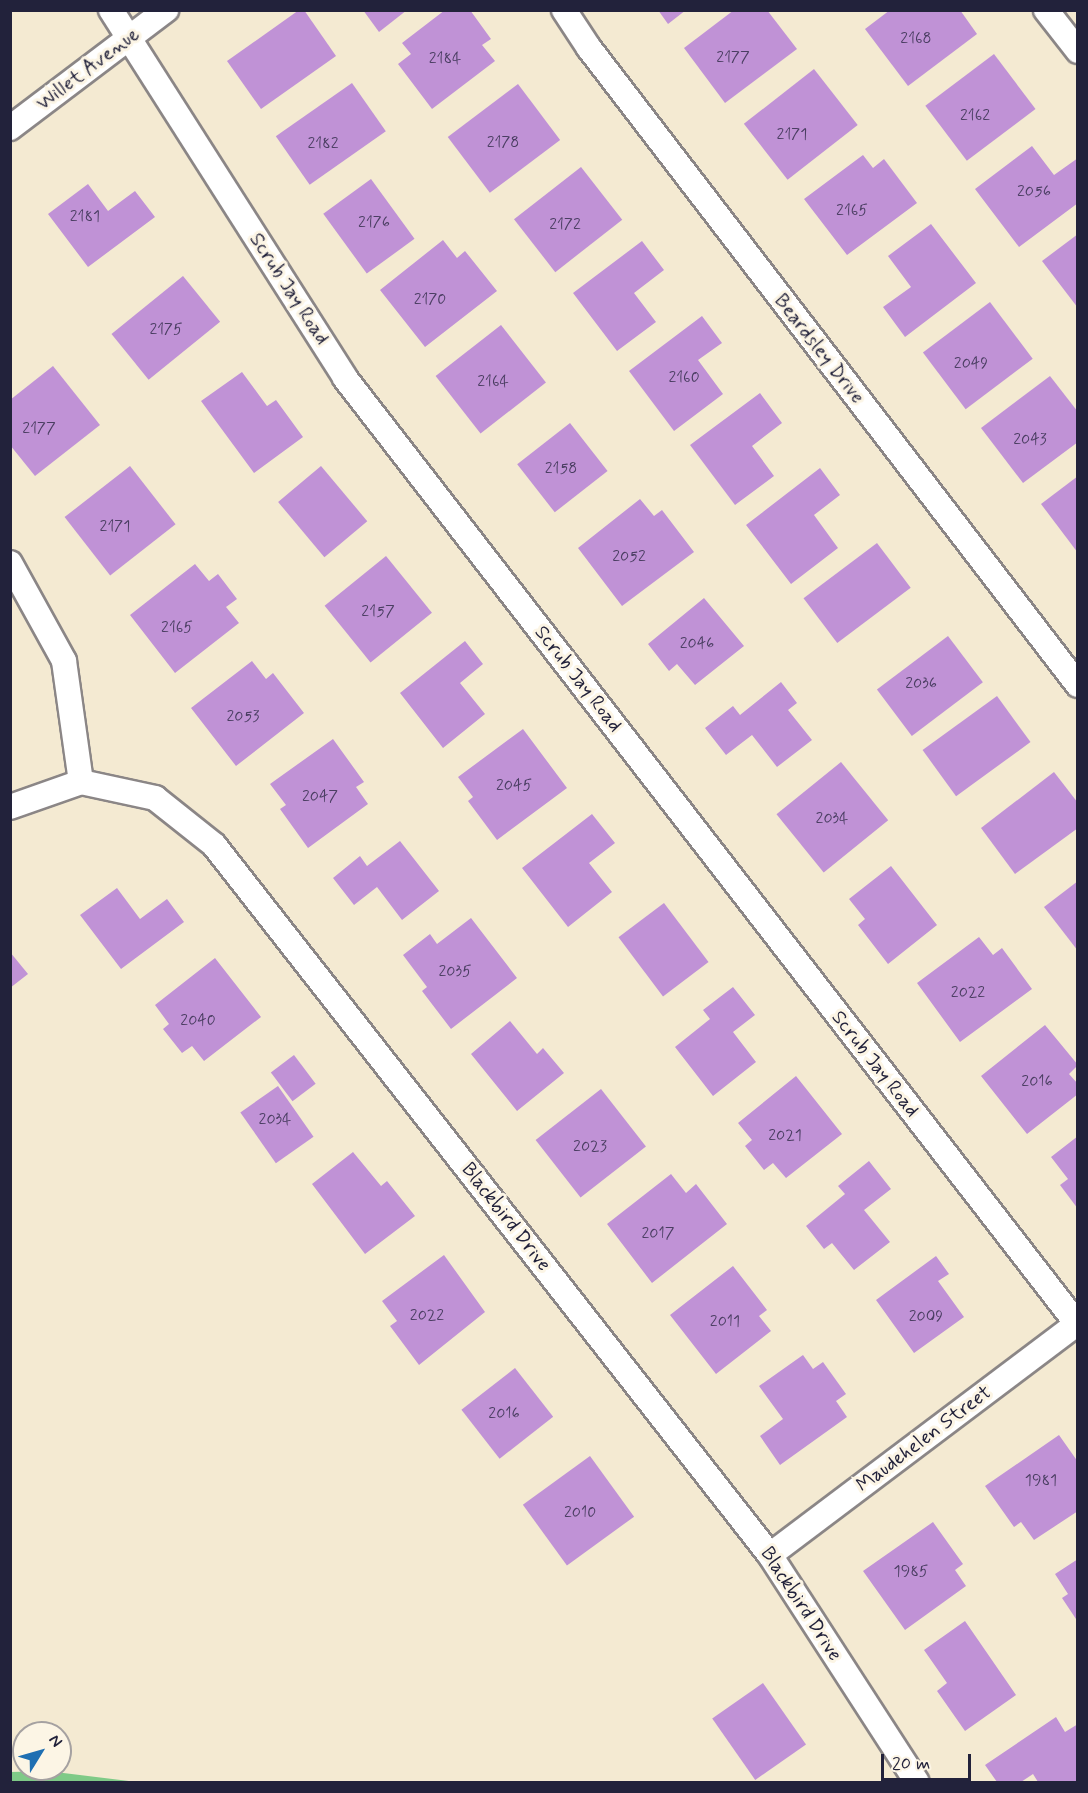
<!DOCTYPE html>
<style>
body{margin:0}
#map{position:relative;width:1088px;height:1793px;overflow:hidden;background:#f4ead2;font-family:Mynerve,sans-serif}
div>[style]{position:absolute}
.green>*{inset:0;background:#7fca87}
.building>*{inset:0;background:#c092d6;transform-origin:0 0}
.roads{filter:drop-shadow(2px 0 #8b8686) drop-shadow(-2px 0 #8b8686) drop-shadow(0 2px #8b8686) drop-shadow(0 -2px #8b8686)}
.minor>*{height:24px;margin:-12px;padding:0 12px;transform-origin:12px;border-radius:12px;background:#fff}
span{translate:-50% -50%;white-space:nowrap;text-align:center;line-height:1.15;-webkit-text-stroke:6px #fcf5e5;paint-order:stroke}
.number-label{font-size:16px;color:#4a3e62}
.number-label span{-webkit-text-stroke-width:0}
.street-label{font-size:20px;color:#22223b}
.frame{position:absolute;inset:0;border:12px solid #22223b;pointer-events:none}
.north{position:absolute;left:12px;top:1721px;width:60px;height:60px;box-sizing:border-box;background:#fcf5e5;border:2px solid #a5a1a1;border-radius:50%;rotate:53deg;font-size:16px;font-weight:700;line-height:24px;text-align:center;color:#22223b}
.north::after{content:'';display:block;margin:auto;width:21px;height:27px;background:#1f6fb2;clip-path:polygon(50% 0,100% 100%,50% 72%,0 100%)}
.scale{position:absolute;left:881px;top:1754px;width:90px;height:27px;box-sizing:border-box;border:3px solid #22223b;border-top:0;padding-left:8px;font-size:18px;line-height:21px;white-space:nowrap;color:#22223b;-webkit-text-stroke:4px #fcf5e5;paint-order:stroke}
</style>
<div id="map">
<div class="green">
<div style="clip-path:polygon(47px 1771px,137px 1782px,11px 1782px,11px 1772px)"></div>
</div>
<div class="building">
<div style="clip-path:polygon(299px 10px,304px 10px,336px 56px,261px 109px,227px 61px)"></div>
<div style="clip-path:polygon(363px 10px,407px 10px,379px 32px)"></div>
<div style="clip-path:polygon(445px 10px,470px 10px,491px 39px,482px 45px,495px 61px,432px 109px,398px 64px,411px 54px,402px 43px)"></div>
<div style="clip-path:polygon(658px 10px,686px 10px,668px 24px)"></div>
<div style="clip-path:polygon(734px 10px,767px 10px,797px 49px,725px 103px,684px 48px)"></div>
<div style="clip-path:polygon(890px 10px,960px 10px,977px 34px,908px 86px,865px 29px)"></div>
<div style="left:994px;top:54px;width:69px;height:86px;rotate:53deg"></div>
<div style="left:814px;top:69px;width:71px;height:89px;rotate:52deg"></div>
<div style="left:352px;top:83px;width:59px;height:93px;rotate:55deg"></div>
<div style="left:518px;top:84px;width:70px;height:88px;rotate:53deg"></div>
<div style="clip-path:polygon(1032px 146px,1054px 175px,1078px 158px,1078px 203px,1019px 247px,975px 189px)"></div>
<div style="clip-path:polygon(863px 155px,873px 168px,884px 159px,917px 203px,847px 255px,804px 199px)"></div>
<div style="left:581px;top:167px;width:67px;height:85px;rotate:52deg"></div>
<div style="left:371px;top:179px;width:74px;height:59px;rotate:54deg"></div>
<div style="clip-path:polygon(88px 184px,108px 211px,135px 191px,155px 217px,88px 267px,48px 214px)"></div>
<div style="clip-path:polygon(931px 224px,976px 283px,905px 337px,883px 307px,911px 287px,888px 256px)"></div>
<div style="clip-path:polygon(1078px 234px,1078px 308px,1042px 261px)"></div>
<div style="clip-path:polygon(443px 240px,457px 258px,465px 251px,497px 291px,425px 347px,380px 290px)"></div>
<div style="clip-path:polygon(642px 241px,664px 270px,634px 293px,656px 322px,617px 351px,573px 293px)"></div>
<div style="left:183px;top:276px;width:59px;height:92px;rotate:51deg"></div>
<div style="left:990px;top:302px;width:71px;height:84px;rotate:53deg"></div>
<div style="clip-path:polygon(702px 316px,722px 343px,698px 360px,723px 394px,674px 431px,629px 371px)"></div>
<div style="left:501px;top:325px;width:73px;height:83px;rotate:52deg"></div>
<div style="clip-path:polygon(53px 366px,100px 425px,35px 476px,10px 445px,10px 400px)"></div>
<div style="clip-path:polygon(242px 372px,267px 406px,276px 400px,303px 437px,254px 473px,201px 401px)"></div>
<div style="clip-path:polygon(1050px 376px,1078px 412px,1078px 442px,1023px 483px,981px 428px)"></div>
<div style="clip-path:polygon(760px 393px,782px 423px,752px 446px,774px 476px,735px 505px,690px 445px)"></div>
<div style="left:570px;top:423px;width:61px;height:67px;rotate:52deg"></div>
<div style="left:130px;top:466px;width:74px;height:83px;rotate:52deg"></div>
<div style="left:321px;top:466px;width:72px;height:56px;rotate:50deg"></div>
<div style="clip-path:polygon(820px 468px,840px 495px,814px 515px,838px 548px,791px 584px,746px 525px)"></div>
<div style="clip-path:polygon(1078px 476px,1078px 553px,1041px 504px)"></div>
<div style="clip-path:polygon(640px 499px,654px 516px,662px 510px,694px 552px,622px 606px,578px 548px)"></div>
<div style="left:877px;top:543px;width:56px;height:92px;rotate:53deg"></div>
<div style="left:386px;top:556px;width:73px;height:79px;rotate:51deg"></div>
<div style="clip-path:polygon(195px 564px,209px 581px,218px 574px,237px 599px,226px 607px,239px 623px,175px 673px,130px 615px)"></div>
<div style="clip-path:polygon(704px 598px,744px 646px,695px 685px,677px 664px,669px 671px,648px 644px)"></div>
<div style="left:948px;top:636px;width:58px;height:89px;rotate:53deg"></div>
<div style="clip-path:polygon(465px 641px,483px 664px,460px 683px,485px 714px,443px 748px,400px 693px)"></div>
<div style="clip-path:polygon(252px 661px,266px 679px,273px 673px,304px 713px,236px 766px,191px 708px)"></div>
<div style="clip-path:polygon(781px 682px,797px 703px,788px 710px,812px 740px,777px 767px,752px 735px,726px 755px,705px 728px,733px 706px,740px 715px)"></div>
<div style="left:997px;top:696px;width:57px;height:92px;rotate:54deg"></div>
<div style="clip-path:polygon(523px 729px,567px 788px,497px 840px,468px 801px,473px 797px,458px 777px)"></div>
<div style="clip-path:polygon(333px 739px,364px 782px,356px 787px,368px 804px,308px 848px,280px 809px,286px 805px,270px 784px)"></div>
<div style="left:841px;top:762px;width:75px;height:83px;rotate:51deg"></div>
<div style="clip-path:polygon(1054px 772px,1078px 803px,1078px 828px,1015px 874px,981px 828px)"></div>
<div style="clip-path:polygon(592px 814px,615px 843px,589px 863px,612px 892px,568px 927px,522px 868px)"></div>
<div style="clip-path:polygon(400px 841px,439px 891px,402px 920px,377px 887px,354px 905px,333px 878px,360px 856px,367px 866px)"></div>
<div style="clip-path:polygon(891px 866px,937px 925px,888px 964px,858px 925px,865px 919px,849px 899px)"></div>
<div style="clip-path:polygon(1078px 881px,1078px 951px,1044px 907px)"></div>
<div style="clip-path:polygon(117px 888px,140px 919px,167px 899px,184px 922px,121px 969px,80px 915px)"></div>
<div style="left:664px;top:903px;width:74px;height:57px;rotate:53deg"></div>
<div style="clip-path:polygon(471px 918px,517px 978px,451px 1029px,422px 991px,427px 987px,403px 955px,430px 934px,437px 944px)"></div>
<div style="clip-path:polygon(979px 937px,993px 955px,1002px 948px,1032px 989px,960px 1042px,917px 983px)"></div>
<div style="clip-path:polygon(10px 952px,28px 974px,10px 988px)"></div>
<div style="clip-path:polygon(215px 958px,261px 1017px,204px 1061px,192px 1046px,182px 1053px,163px 1029px,169px 1024px,155px 1005px)"></div>
<div style="clip-path:polygon(733px 987px,755px 1015px,733px 1032px,756px 1062px,713px 1096px,675px 1047px,710px 1019px,703px 1010px)"></div>
<div style="clip-path:polygon(510px 1021px,537px 1054px,543px 1048px,564px 1073px,517px 1111px,471px 1054px)"></div>
<div style="clip-path:polygon(1045px 1025px,1078px 1065px,1069px 1074px,1078px 1084px,1078px 1094px,1027px 1134px,981px 1076px)"></div>
<div style="left:294px;top:1055px;width:36px;height:29px;rotate:53deg"></div>
<div style="clip-path:polygon(796px 1076px,842px 1134px,786px 1178px,773px 1163px,764px 1170px,745px 1146px,752px 1140px,738px 1123px)"></div>
<div style="left:278px;top:1086px;width:62px;height:46px;rotate:55deg"></div>
<div style="left:601px;top:1089px;width:73px;height:83px;rotate:52deg"></div>
<div style="clip-path:polygon(1078px 1136px,1078px 1209px,1060px 1185px,1068px 1179px,1051px 1157px)"></div>
<div style="clip-path:polygon(353px 1152px,381px 1186px,387px 1181px,415px 1216px,365px 1254px,312px 1184px)"></div>
<div style="clip-path:polygon(869px 1161px,891px 1189px,864px 1210px,890px 1242px,854px 1270px,832px 1243px,824px 1249px,806px 1226px,845px 1194px,838px 1186px)"></div>
<div style="clip-path:polygon(671px 1174px,686px 1193px,696px 1184px,727px 1224px,652px 1283px,607px 1224px)"></div>
<div style="clip-path:polygon(444px 1255px,485px 1312px,419px 1365px,390px 1326px,397px 1321px,382px 1301px)"></div>
<div style="clip-path:polygon(936px 1256px,949px 1274px,938px 1281px,964px 1317px,914px 1353px,876px 1300px)"></div>
<div style="clip-path:polygon(733px 1266px,767px 1310px,759px 1316px,771px 1331px,716px 1374px,670px 1315px)"></div>
<div style="clip-path:polygon(803px 1355px,813px 1369px,823px 1362px,846px 1394px,836px 1401px,847px 1417px,780px 1465px,760px 1436px,783px 1419px,759px 1386px)"></div>
<div style="left:515px;top:1368px;width:62px;height:68px;rotate:52deg"></div>
<div style="clip-path:polygon(1059px 1435px,1078px 1462px,1078px 1511px,1034px 1540px,1021px 1522px,1014px 1527px,985px 1486px)"></div>
<div style="left:590px;top:1456px;width:75px;height:83px;rotate:54deg"></div>
<div style="clip-path:polygon(933px 1522px,963px 1564px,955px 1570px,966px 1586px,905px 1630px,863px 1571px)"></div>
<div style="clip-path:polygon(1078px 1559px,1078px 1622px,1062px 1598px,1068px 1594px,1055px 1574px)"></div>
<div style="clip-path:polygon(965px 1621px,1016px 1695px,965px 1731px,937px 1691px,947px 1683px,924px 1650px)"></div>
<div style="left:763px;top:1683px;width:75px;height:62px;rotate:55deg"></div>
<div style="clip-path:polygon(1056px 1717px,1065px 1732px,1078px 1724px,1078px 1782px,1038px 1782px,1033px 1774px,1021px 1782px,997px 1782px,985px 1765px)"></div>
</div>
<div class="roads">
<div class="minor">
<div style="left:111px;top:10px;width:436px;rotate:57.5deg"></div>
<div style="left:345px;top:378px;width:1198px;rotate:52.26deg"></div>
<div style="left:564px;top:10px;width:45px;rotate:56.7deg"></div>
<div style="left:589px;top:48px;width:803px;rotate:52.49deg"></div>
<div style="left:1046px;top:10px;width:52px;rotate:52deg"></div>
<div style="left:10px;top:128px;width:196px;rotate:-37.1deg"></div>
<div style="left:10px;top:563px;width:112px;rotate:61.1deg"></div>
<div style="left:64px;top:661px;width:122px;rotate:82deg"></div>
<div style="left:10px;top:807px;width:75px;rotate:-19.4deg"></div>
<div style="left:81px;top:782px;width:76px;rotate:12.2deg"></div>
<div style="left:155px;top:798px;width:75px;rotate:38.5deg"></div>
<div style="left:214px;top:845px;width:902px;rotate:51.94deg"></div>
<div style="left:770px;top:1555px;width:270px;rotate:57.1deg"></div>
<div style="left:770px;top:1555px;width:386px;rotate:-37deg"></div>
</div>
</div>
<div class="number-label">
<span style="left:916px;top:39px">2168</span>
<span style="left:733px;top:58px">2177</span>
<span style="left:445px;top:59px">2184</span>
<span style="left:975px;top:116px">2162</span>
<span style="left:792px;top:135px">2171</span>
<span style="left:503px;top:143px">2178</span>
<span style="left:323px;top:144px">2182</span>
<span style="left:1034px;top:192px">2056</span>
<span style="left:852px;top:211px">2165</span>
<span style="left:85px;top:217px">2181</span>
<span style="left:374px;top:223px">2176</span>
<span style="left:565px;top:225px">2172</span>
<span style="left:430px;top:300px">2170</span>
<span style="left:166px;top:330px">2175</span>
<span style="left:971px;top:364px">2049</span>
<span style="left:684px;top:378px">2160</span>
<span style="left:493px;top:382px">2164</span>
<span style="left:39px;top:429px">2177</span>
<span style="left:1030px;top:440px">2043</span>
<span style="left:561px;top:469px">2158</span>
<span style="left:115px;top:527px">2171</span>
<span style="left:629px;top:557px">2052</span>
<span style="left:378px;top:612px">2157</span>
<span style="left:177px;top:628px">2165</span>
<span style="left:697px;top:644px">2046</span>
<span style="left:921px;top:684px">2036</span>
<span style="left:243px;top:717px">2053</span>
<span style="left:514px;top:786px">2045</span>
<span style="left:320px;top:797px">2047</span>
<span style="left:832px;top:819px">2034</span>
<span style="left:455px;top:972px">2035</span>
<span style="left:968px;top:993px">2022</span>
<span style="left:198px;top:1021px">2040</span>
<span style="left:1037px;top:1082px">2016</span>
<span style="left:275px;top:1120px">2034</span>
<span style="left:785px;top:1136px">2021</span>
<span style="left:590px;top:1147px">2023</span>
<span style="left:658px;top:1234px">2017</span>
<span style="left:427px;top:1316px">2022</span>
<span style="left:926px;top:1317px">2009</span>
<span style="left:725px;top:1322px">2011</span>
<span style="left:504px;top:1414px">2016</span>
<span style="left:1041px;top:1481px">1981</span>
<span style="left:580px;top:1513px">2010</span>
<span style="left:911px;top:1572px">1985</span>
</div>
<div class="street-label">
<span style="left:88px;top:69px;rotate:-37deg">Willet Avenue</span>
<span style="left:289px;top:289px;rotate:57deg">Scrub Jay Road</span>
<span style="left:819px;top:349px;rotate:52deg">Beardsley Drive</span>
<span style="left:578px;top:679px;rotate:52deg">Scrub Jay Road</span>
<span style="left:875px;top:1064px;rotate:52deg">Scrub Jay Road</span>
<span style="left:506px;top:1217px;rotate:52deg">Blackbird Drive</span>
<span style="left:924px;top:1439px;rotate:-37deg">Maudehelen Street</span>
<span style="left:801px;top:1604px;rotate:57deg">Blackbird Drive</span>
</div>
<div class="frame"></div>
<div class="north">N</div>
<div class="scale">20 m</div>
</div>
